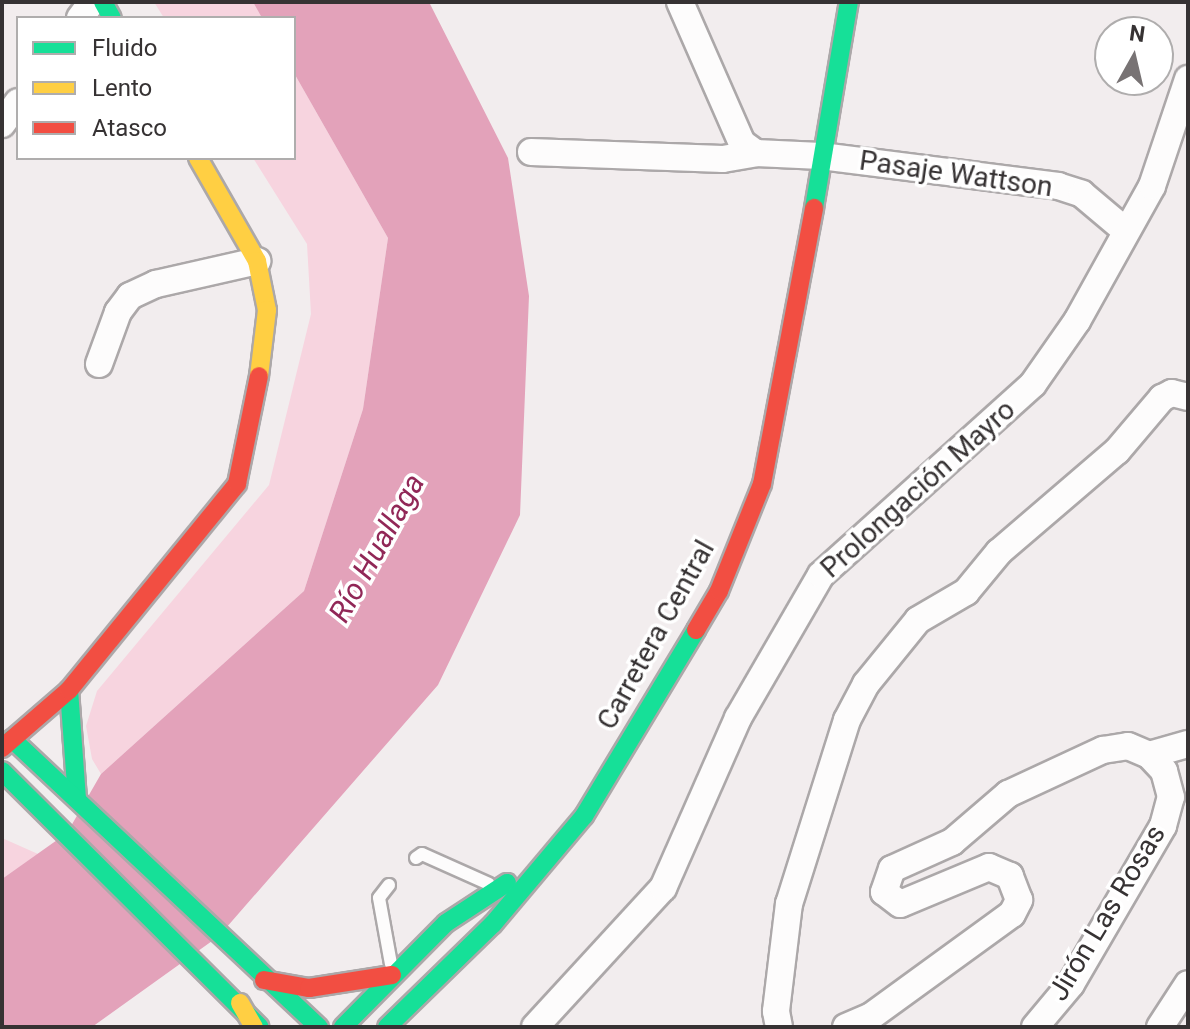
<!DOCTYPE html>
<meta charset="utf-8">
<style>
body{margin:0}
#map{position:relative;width:1190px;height:1029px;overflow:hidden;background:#f2edee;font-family:Roboto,sans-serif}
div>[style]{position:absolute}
.green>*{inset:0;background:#f7d4df}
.water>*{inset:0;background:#e3a2ba}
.roads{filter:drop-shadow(2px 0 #aca8a9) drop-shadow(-2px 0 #aca8a9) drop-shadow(0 2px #aca8a9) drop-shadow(0 -2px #aca8a9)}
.lane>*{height:12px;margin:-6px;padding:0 6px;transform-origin:6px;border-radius:6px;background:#fdfcfc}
.street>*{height:26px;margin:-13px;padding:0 13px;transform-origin:13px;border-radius:13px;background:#fdfcfc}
.fast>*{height:18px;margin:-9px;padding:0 9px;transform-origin:9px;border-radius:9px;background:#16e098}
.slow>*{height:18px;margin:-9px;padding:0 9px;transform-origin:9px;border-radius:9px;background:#ffcf43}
.jam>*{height:18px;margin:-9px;padding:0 9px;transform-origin:9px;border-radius:9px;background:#f24e42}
span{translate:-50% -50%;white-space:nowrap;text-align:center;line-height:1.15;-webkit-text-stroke:7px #fff;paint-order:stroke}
.street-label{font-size:28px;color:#363233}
.water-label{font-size:30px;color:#912757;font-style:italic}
.frame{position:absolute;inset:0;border:4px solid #363233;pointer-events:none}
.legend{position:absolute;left:16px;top:16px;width:280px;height:144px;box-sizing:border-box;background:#fff;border:2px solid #afadad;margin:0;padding:10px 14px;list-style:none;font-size:24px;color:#363233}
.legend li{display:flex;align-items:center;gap:16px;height:40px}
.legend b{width:40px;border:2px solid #afadad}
.north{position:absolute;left:1094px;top:16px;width:80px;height:80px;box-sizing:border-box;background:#fff;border:2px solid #afadad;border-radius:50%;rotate:8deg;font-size:22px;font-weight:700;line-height:32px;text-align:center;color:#363233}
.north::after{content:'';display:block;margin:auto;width:28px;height:36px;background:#787374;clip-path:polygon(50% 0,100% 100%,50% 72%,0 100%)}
</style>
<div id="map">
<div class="green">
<div style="clip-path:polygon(154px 2px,253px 2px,262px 18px,164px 18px)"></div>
<div style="clip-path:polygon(294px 73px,388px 238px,363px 409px,304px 591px,101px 774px,92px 759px,86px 726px,97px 691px,269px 485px,311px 314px,307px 244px,253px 158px,294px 158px)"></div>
<div style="clip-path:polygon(2px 838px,38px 854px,2px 879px)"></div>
</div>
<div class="water">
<div style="clip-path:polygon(253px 2px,429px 2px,508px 158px,529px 296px,520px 515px,438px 685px,219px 936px,92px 1027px,2px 1027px,2px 879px,67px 833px,101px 774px,304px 591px,363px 409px,388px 238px,294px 73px,294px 18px,262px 18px)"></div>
</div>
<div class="roads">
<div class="lane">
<div style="left:416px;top:858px;width:7px;rotate:-34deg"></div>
<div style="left:422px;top:854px;width:73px;rotate:24.1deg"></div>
<div style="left:389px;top:885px;width:16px;rotate:128deg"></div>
<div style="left:379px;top:898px;width:67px;rotate:79.7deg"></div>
</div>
<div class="street">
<div style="left:680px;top:2px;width:154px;rotate:66.3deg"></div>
<div style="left:742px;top:143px;width:17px;rotate:36deg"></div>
<div style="left:756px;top:153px;width:65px;rotate:2.6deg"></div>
<div style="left:821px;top:156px;width:239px;rotate:7.2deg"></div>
<div style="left:1058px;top:186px;width:25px;rotate:18deg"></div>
<div style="left:1082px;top:194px;width:57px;rotate:40.1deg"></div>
<div style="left:80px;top:18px;width:20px;rotate:-53deg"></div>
<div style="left:2px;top:124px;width:27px;rotate:-54deg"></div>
<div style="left:531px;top:152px;width:192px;rotate:2.1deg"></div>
<div style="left:723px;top:159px;width:34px;rotate:-10deg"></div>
<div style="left:99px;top:364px;width:55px;rotate:-69.9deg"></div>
<div style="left:118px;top:312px;width:20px;rotate:-53deg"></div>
<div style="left:130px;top:296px;width:29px;rotate:-25deg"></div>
<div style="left:156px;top:284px;width:104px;rotate:-12.8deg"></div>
<div style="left:535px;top:1027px;width:189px;rotate:-47.4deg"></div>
<div style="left:663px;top:888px;width:186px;rotate:-66.2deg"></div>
<div style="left:738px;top:718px;width:165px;rotate:-59.9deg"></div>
<div style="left:821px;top:575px;width:285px;rotate:-42deg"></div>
<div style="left:1033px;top:384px;width:77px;rotate:-55.1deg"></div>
<div style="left:1077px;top:321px;width:154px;rotate:-60.9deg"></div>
<div style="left:1152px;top:186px;width:113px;rotate:-71.4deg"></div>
<div style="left:779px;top:1027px;width:16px;rotate:-101deg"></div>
<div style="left:776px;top:1011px;width:108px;rotate:-83.1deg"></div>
<div style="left:789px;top:904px;width:193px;rotate:-72.5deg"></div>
<div style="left:847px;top:720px;width:41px;rotate:-62.2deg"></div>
<div style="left:866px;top:684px;width:82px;rotate:-50.9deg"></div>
<div style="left:918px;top:620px;width:56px;rotate:-30.3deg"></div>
<div style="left:966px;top:592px;width:52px;rotate:-50.5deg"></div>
<div style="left:999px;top:552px;width:155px;rotate:-40.6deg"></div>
<div style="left:1117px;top:451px;width:70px;rotate:-49.7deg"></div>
<div style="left:1162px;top:398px;width:11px;rotate:-27deg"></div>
<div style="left:1172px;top:393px;width:16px;rotate:14deg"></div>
<div style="left:846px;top:1027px;width:26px;rotate:-23deg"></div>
<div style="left:870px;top:1017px;width:175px;rotate:-36deg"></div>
<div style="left:1012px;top:914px;width:16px;rotate:-63deg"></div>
<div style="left:1019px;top:900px;width:26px;rotate:-111deg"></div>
<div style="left:1010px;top:876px;width:23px;rotate:-157deg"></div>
<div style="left:989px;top:867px;width:96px;rotate:157.4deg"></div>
<div style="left:900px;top:904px;width:20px;rotate:-143deg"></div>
<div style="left:884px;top:892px;width:24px;rotate:-71deg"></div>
<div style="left:892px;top:869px;width:66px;rotate:-24.2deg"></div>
<div style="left:952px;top:842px;width:74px;rotate:-40.6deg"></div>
<div style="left:1008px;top:794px;width:105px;rotate:-24.9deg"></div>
<div style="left:1103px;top:750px;width:25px;rotate:-9deg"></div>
<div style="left:1128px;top:746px;width:23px;rotate:23deg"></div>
<div style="left:1149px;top:755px;width:41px;rotate:-15.8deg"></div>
<div style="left:1035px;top:1027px;width:56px;rotate:-50.1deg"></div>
<div style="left:1071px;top:984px;width:183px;rotate:-59.8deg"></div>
<div style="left:1163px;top:826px;width:30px;rotate:-75deg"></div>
<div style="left:1171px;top:797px;width:27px;rotate:-105deg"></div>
<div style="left:1164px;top:771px;width:22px;rotate:-133deg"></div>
<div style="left:1160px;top:1027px;width:51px;rotate:-56.9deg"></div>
</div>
<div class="fast">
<div style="left:103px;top:2px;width:18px;rotate:61deg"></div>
<div style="left:814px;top:208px;width:209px;rotate:-80.4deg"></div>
<div style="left:69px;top:690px;width:108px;rotate:85.8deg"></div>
<div style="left:12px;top:739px;width:421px;rotate:43.2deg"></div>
<div style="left:2px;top:771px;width:363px;rotate:44.8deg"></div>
<div style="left:343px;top:1027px;width:146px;rotate:-45.3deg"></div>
<div style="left:446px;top:923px;width:73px;rotate:-33.3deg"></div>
<div style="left:387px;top:1027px;width:148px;rotate:-44.2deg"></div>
<div style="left:493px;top:924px;width:141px;rotate:-49.9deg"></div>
<div style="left:584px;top:816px;width:217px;rotate:-58.9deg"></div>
</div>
<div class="slow">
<div style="left:198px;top:158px;width:119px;rotate:60.2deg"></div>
<div style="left:257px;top:261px;width:50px;rotate:78.5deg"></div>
<div style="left:267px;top:310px;width:66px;rotate:96.9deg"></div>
<div style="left:240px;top:1003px;width:28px;rotate:60deg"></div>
</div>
<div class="jam">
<div style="left:696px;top:630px;width:45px;rotate:-59.5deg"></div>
<div style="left:719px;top:591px;width:115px;rotate:-68.1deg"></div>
<div style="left:762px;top:484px;width:281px;rotate:-79.3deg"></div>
<div style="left:2px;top:748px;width:89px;rotate:-40.9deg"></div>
<div style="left:69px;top:690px;width:266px;rotate:-50.8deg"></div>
<div style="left:237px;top:484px;width:110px;rotate:-78.5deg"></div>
<div style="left:264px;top:980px;width:46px;rotate:10.1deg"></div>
<div style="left:309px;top:988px;width:84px;rotate:-8.9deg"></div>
</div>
</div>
<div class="street-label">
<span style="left:956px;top:174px;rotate:8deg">Pasaje Wattson</span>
<span style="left:918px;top:489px;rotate:-42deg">Prolongación Mayro</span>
<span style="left:656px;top:635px;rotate:-61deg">Carretera Central</span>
<span style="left:1107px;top:913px;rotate:-59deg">Jirón Las Rosas</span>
</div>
<div class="water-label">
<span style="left:377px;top:548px;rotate:-61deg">Río Huallaga</span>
</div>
<div class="frame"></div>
<ul class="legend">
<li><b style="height:10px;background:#16e098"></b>Fluido</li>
<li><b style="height:10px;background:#ffcf43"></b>Lento</li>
<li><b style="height:10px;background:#f24e42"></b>Atasco</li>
</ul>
<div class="north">N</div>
</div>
